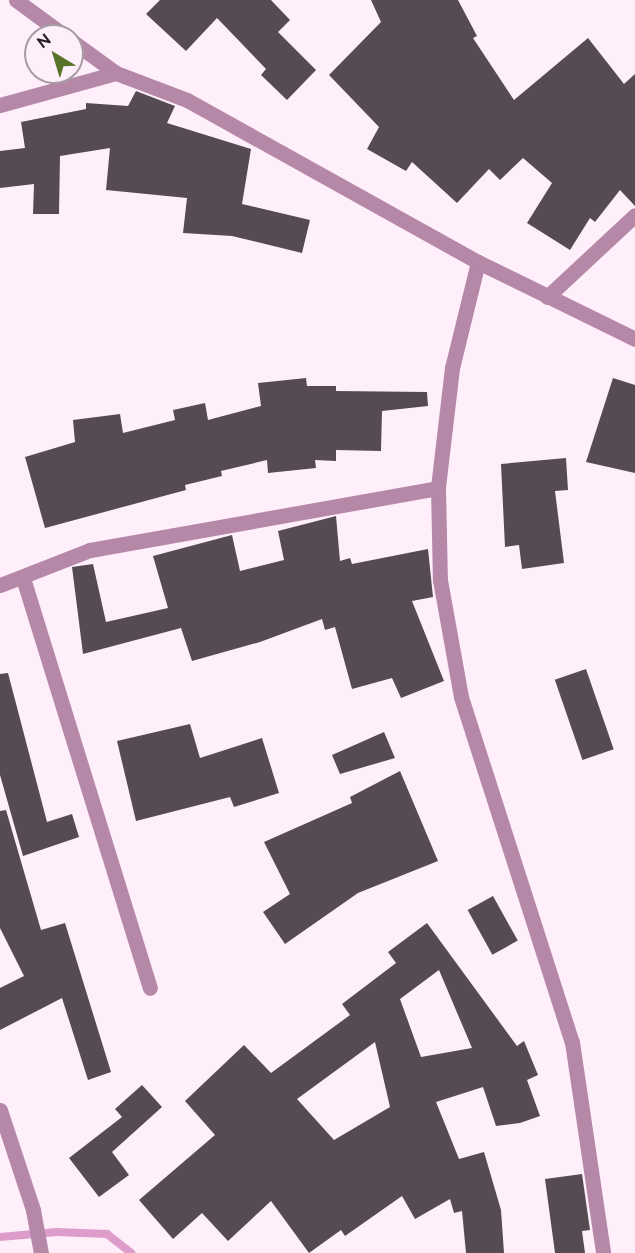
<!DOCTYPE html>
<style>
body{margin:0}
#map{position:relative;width:635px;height:1253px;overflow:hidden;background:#ffeffa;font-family:Raleway,sans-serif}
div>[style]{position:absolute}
.stream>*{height:8px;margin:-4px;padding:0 4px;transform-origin:4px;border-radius:4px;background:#de9ccb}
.building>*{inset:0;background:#574b53;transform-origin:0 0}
.minor>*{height:15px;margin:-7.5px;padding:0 7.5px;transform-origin:7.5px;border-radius:7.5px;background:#b688a8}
.tertiary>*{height:15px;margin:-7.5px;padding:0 7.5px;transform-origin:7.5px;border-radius:7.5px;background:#b688a8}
span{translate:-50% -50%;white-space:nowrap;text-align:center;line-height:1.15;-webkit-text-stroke:6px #ffeffa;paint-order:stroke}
.north{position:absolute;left:24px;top:24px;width:60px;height:60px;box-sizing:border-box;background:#ffeffa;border:2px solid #a89ca4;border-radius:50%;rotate:322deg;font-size:16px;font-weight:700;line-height:24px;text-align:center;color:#251f23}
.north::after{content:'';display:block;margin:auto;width:21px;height:27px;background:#577429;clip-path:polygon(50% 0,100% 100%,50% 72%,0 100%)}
</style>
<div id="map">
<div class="stream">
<div style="left:0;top:1237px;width:57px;rotate:-5deg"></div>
<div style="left:57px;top:1232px;width:50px;rotate:2.3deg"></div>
<div style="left:107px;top:1234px;width:31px;rotate:38deg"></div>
</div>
<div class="building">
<div style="clip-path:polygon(160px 0,271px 0,290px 20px,278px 32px,316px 70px,287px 100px,261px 75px,266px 69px,217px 18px,186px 51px,146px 14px)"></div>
<div style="clip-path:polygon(371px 0,458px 0,477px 36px,473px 38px,514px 100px,588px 38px,624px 84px,635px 74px,635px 206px,620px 190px,595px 222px,590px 218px,570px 250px,527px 223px,552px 183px,523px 158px,500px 180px,489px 169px,457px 203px,412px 162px,406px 171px,367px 149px,379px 127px,329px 75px,381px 22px)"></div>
<div style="clip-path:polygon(136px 91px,175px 106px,167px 123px,251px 149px,242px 204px,310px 220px,302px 253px,232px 236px,183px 233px,187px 198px,106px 190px,110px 148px,60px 156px,59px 214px,33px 214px,34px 184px,0 188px,0 151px,25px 148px,21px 122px,86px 109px,86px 103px,128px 106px)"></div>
<div style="clip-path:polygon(306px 378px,307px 386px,336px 386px,336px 391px,427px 392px,428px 406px,382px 411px,381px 451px,336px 450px,336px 461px,315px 460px,316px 468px,268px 473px,267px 460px,221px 471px,222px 476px,185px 485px,186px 490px,45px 528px,25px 457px,75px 442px,73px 420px,120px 414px,123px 433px,175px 420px,173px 410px,205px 403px,208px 420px,261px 406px,258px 383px)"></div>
<div style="clip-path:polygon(613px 378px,635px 385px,635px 473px,586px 462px)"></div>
<div style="clip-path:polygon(566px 458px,568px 490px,555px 491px,564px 563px,522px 569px,519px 545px,505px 547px,501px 464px)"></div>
<div style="clip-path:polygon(336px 516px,340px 561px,350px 558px,352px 564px,428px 549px,433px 597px,412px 601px,444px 681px,401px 698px,392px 678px,352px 689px,335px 627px,325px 630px,322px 619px,260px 642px,192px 661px,181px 628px,83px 654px,72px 567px,93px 564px,106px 622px,168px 608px,153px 556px,232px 535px,240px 571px,284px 560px,278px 531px)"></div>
<div style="left:586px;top:669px;width:85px;height:33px;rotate:71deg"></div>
<div style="clip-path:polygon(8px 673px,47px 822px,72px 814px,79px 837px,23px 856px,0 775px,0 674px)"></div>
<div style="clip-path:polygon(190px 724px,200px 758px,262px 738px,279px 793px,234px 807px,230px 797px,136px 821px,117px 741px)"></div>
<div style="clip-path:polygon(384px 732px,395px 758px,340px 774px,332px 755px)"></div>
<div style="clip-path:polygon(400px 771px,438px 861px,358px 893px,285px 944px,263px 912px,290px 894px,264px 842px,352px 803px,350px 797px)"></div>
<div style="clip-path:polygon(6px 810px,41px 930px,65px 923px,111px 1072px,88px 1080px,62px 998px,0 1030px,0 988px,24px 976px,0 928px,0 811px)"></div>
<div style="left:493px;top:896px;width:51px;height:29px;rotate:61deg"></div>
<div style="clip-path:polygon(evenodd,427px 923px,517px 1046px,524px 1041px,538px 1075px,527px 1080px,540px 1116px,520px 1123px,496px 1126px,483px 1087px,436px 1102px,459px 1159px,484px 1152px,501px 1210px,504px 1253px,466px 1253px,462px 1211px,454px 1213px,450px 1199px,415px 1219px,402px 1196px,345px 1236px,341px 1230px,309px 1253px,271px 1201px,228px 1241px,202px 1213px,173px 1239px,139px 1200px,215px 1135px,185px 1101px,244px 1045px,271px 1073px,350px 1015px,342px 1004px,396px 963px,388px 952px,427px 923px,439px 970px,472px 1048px,421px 1057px,400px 999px,439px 970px,427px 923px,375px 1042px,390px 1107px,334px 1140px,297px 1099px,375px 1042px)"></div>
<div style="clip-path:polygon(142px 1085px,162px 1107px,112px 1152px,129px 1175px,99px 1197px,69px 1158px,122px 1117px,115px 1109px)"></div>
<div style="clip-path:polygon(582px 1174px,590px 1230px,582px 1231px,585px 1253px,555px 1253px,545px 1179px)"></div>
</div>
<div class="minor">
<div style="left:16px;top:0;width:61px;rotate:36.3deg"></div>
<div style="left:72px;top:41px;width:54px;rotate:36deg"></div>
<div style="left:478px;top:262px;width:109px;rotate:103.8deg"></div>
<div style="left:452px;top:368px;width:121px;rotate:96.7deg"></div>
<div style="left:438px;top:488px;width:92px;rotate:88.8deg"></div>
<div style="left:440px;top:580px;width:119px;rotate:79.8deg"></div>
<div style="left:461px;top:697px;width:362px;rotate:72.2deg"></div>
<div style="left:572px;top:1042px;width:213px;rotate:81.6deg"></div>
<div style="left:547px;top:297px;width:120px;rotate:-43deg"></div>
<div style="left:23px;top:578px;width:429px;rotate:72.8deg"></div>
<div style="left:0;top:585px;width:97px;rotate:-21.3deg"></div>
<div style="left:90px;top:550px;width:353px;rotate:-10.1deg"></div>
<div style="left:0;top:1110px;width:105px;rotate:71.7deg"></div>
<div style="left:33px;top:1210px;width:44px;rotate:79.5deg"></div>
</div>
<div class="tertiary">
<div style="left:0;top:105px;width:120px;rotate:-15.4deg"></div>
<div style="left:116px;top:73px;width:76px;rotate:20.8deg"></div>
<div style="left:187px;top:100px;width:333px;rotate:29.1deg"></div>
<div style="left:478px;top:262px;width:175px;rotate:26.1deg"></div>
</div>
<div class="north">N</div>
</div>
